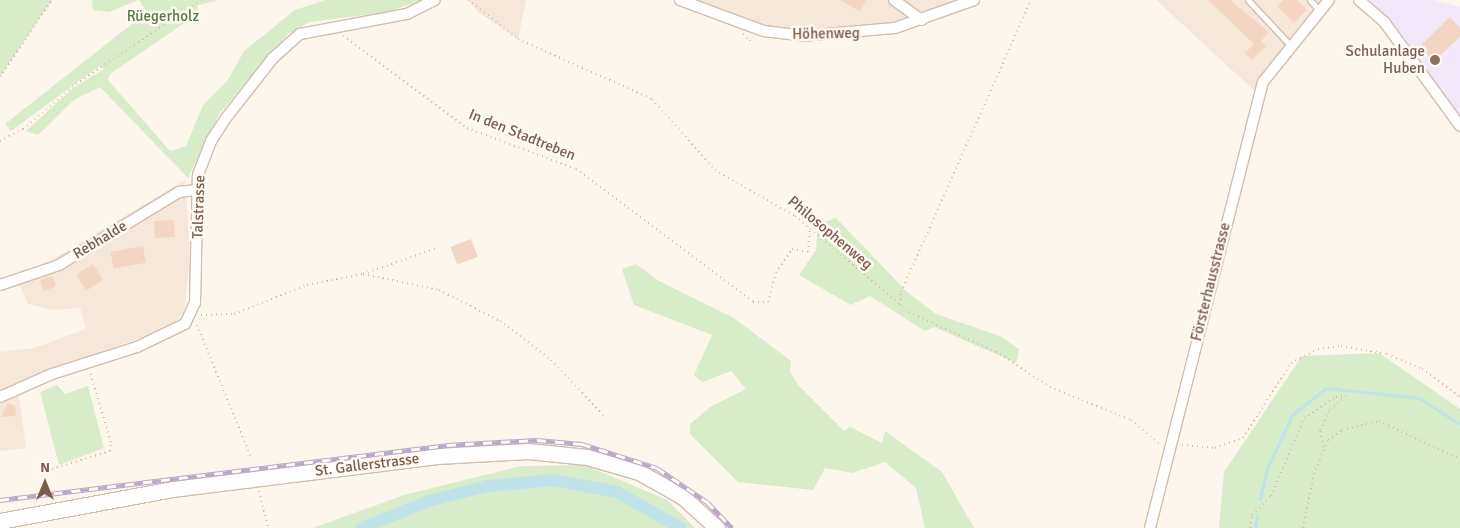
<!DOCTYPE html>
<meta charset="utf-8">
<style>
body{margin:0}
#map{position:relative;width:1460px;height:528px;overflow:hidden;background:#fdf6ec;font-family:Signika,sans-serif}
div>[style]{position:absolute}
.residential>*{inset:0;background:#f5e8da}
.education>*{inset:0;background:#f3e8fa}
.green>*{inset:0;background:#d8ecc9}
.stream>*{height:3px;margin:-1.5px;padding:0 1.5px;transform-origin:1.5px;border-radius:1.5px;background:#bfe3e8}
.canal>*{height:12px;margin:-6px;padding:0 6px;transform-origin:6px;border-radius:6px;background:#bfe3e8}
.building>*{inset:0;background:#f3d5c3;transform-origin:0 0}
.path>*{height:2px;margin-top:-1px;transform-origin:0;background:repeating-linear-gradient(90deg,#d9b8a5 0 1px,transparent 0 5px)}
.roads{filter:drop-shadow(1px 0 #d1beb0) drop-shadow(-1px 0 #d1beb0) drop-shadow(0 1px #d1beb0) drop-shadow(0 -1px #d1beb0)}
.lane>*{height:5px;margin:-2.5px;padding:0 2.5px;transform-origin:2.5px;border-radius:2.5px;background:#fff}
.street>*{height:10px;margin:-5px;padding:0 5px;transform-origin:5px;border-radius:5px;background:#fff}
.secondary>*{height:15px;margin:-7.5px;padding:0 7.5px;transform-origin:7.5px;border-radius:7.5px;background:#fff}
.rail>*{height:5px;margin-top:-2.5px;transform-origin:0;background:repeating-linear-gradient(90deg,#fffaf3 0 9px,#b9a8c9 0 18px);box-sizing:border-box;border-block:1px solid #b9a8c9}
.dots>*{width:14px;height:14px;translate:-50% -50%;box-sizing:border-box;border:2px solid #fffaf3;border-radius:50%}
span{translate:-50% -50%;white-space:nowrap;text-align:center;line-height:1.15;-webkit-text-stroke:5px #fffaf3;paint-order:stroke}
.park-label{font-size:15px;color:#537a41}
.street-label{font-size:15px;color:#7a5c4d}
.education-label{font-size:15px;color:#785e54}
.right{translate:-100% -50%;text-align:right}
.north{position:absolute;left:20px;top:458px;width:50px;height:50px;-webkit-text-stroke:4px #fffaf3;paint-order:stroke;rotate:0deg;font-size:14px;font-weight:700;line-height:20px;text-align:center;color:#7a5c4d}
.north::after{content:'';display:block;margin:auto;width:18px;height:22px;background:#7a5c4d;clip-path:polygon(50% 0,100% 100%,50% 72%,0 100%)}
</style>
<div id="map">
<div class="residential">
<div style="clip-path:polygon(468px 0,526px 0,518px 39px,478px 12px)"></div>
<div style="clip-path:polygon(680px 0,974px 0,922px 20px,781px 35px)"></div>
<div style="clip-path:polygon(1156px 0,1329px 0,1259px 95px)"></div>
<div style="clip-path:polygon(185px 180px,190px 255px,184px 311px,172px 326px,17px 383px,26px 448px,0 451px,0 352px,34px 348px,86px 329px,80px 308px,52px 310px,28px 304px,20px 286px,0 288px,0 279px,38px 268px)"></div>
</div>
<div class="education">
<div style="clip-path:polygon(1364px 0,1434px 0,1460px 7px,1460px 126px)"></div>
</div>
<div class="green">
<div style="clip-path:polygon(0 0,52px 0,0 77px)"></div>
<div style="clip-path:polygon(92px 0,138px 0,109px 12px,93px 10px)"></div>
<div style="clip-path:polygon(139px 0,218px 0,198px 5px,196px 15px,110px 74px,108px 80px,170px 151px,186px 146px,203px 105px,228px 80px,244px 51px,295px 10px,326px 0,422px 0,388px 12px,310px 22px,288px 34px,219px 114px,188px 178px,100px 87px,74px 100px,38px 135px,26px 131px,73px 88px,104px 69px,101px 65px,11px 131px,5px 124px,147px 12px)"></div>
<div style="clip-path:polygon(836px 218px,906px 291px,936px 314px,1000px 336px,1019px 349px,1016px 363px,934px 327px,925px 331px,870px 296px,851px 305px,799px 275px,816px 250px,818px 224px)"></div>
<div style="clip-path:polygon(636px 264px,659px 281px,734px 318px,791px 361px,790px 371px,798px 385px,844px 431px,850px 427px,882px 443px,885px 431px,942px 472px,974px 528px,925px 528px,916px 488px,885px 462px,852px 473px,825px 468px,813px 490px,738px 482px,690px 434px,690px 424px,710px 407px,746px 389px,731px 371px,702px 382px,694px 375px,712px 335px,634px 305px,622px 269px)"></div>
<div style="clip-path:polygon(1379px 353px,1460px 409px,1460px 528px,1219px 528px,1224px 472px,1302px 356px)"></div>
<div style="clip-path:polygon(57px 385px,65px 394px,88px 386px,104px 448px,59px 465px,40px 392px)"></div>
<div style="clip-path:polygon(585px 465px,667px 500px,695px 528px,313px 528px,404px 495px,521px 466px)"></div>
</div>
<div class="stream">
<div style="left:1260px;top:499px;width:31px;rotate:-77deg"></div>
<div style="left:1267px;top:469px;width:60px;rotate:-65.2deg"></div>
<div style="left:1292px;top:415px;width:43px;rotate:-38.5deg"></div>
<div style="left:1326px;top:388px;width:94px;rotate:6.1deg"></div>
<div style="left:1419px;top:398px;width:49px;rotate:32.4deg"></div>
<div style="left:1255px;top:528px;width:12px;rotate:-81deg"></div>
</div>
<div class="canal">
<div style="left:361px;top:528px;width:73px;rotate:-21.7deg"></div>
<div style="left:429px;top:501px;width:60px;rotate:-14.5deg"></div>
<div style="left:487px;top:486px;width:67px;rotate:-5.1deg"></div>
<div style="left:554px;top:480px;width:64px;rotate:10.8deg"></div>
<div style="left:617px;top:492px;width:73px;rotate:29.4deg"></div>
</div>
<div class="building">
<div style="clip-path:polygon(840px 0,866px 0,860px 11px)"></div>
<div style="clip-path:polygon(1208px 0,1230px 0,1269px 32px,1261px 41px,1266px 46px,1252px 60px,1245px 53px,1254px 44px)"></div>
<div style="clip-path:polygon(1283px 0,1297px 0,1307px 10px,1294px 23px,1277px 6px)"></div>
<div style="clip-path:polygon(1450px 17px,1460px 28px,1460px 37px,1433px 62px,1421px 45px)"></div>
<div style="left:174px;top:220px;width:17px;height:20px;rotate:87deg"></div>
<div style="left:471px;top:239px;width:19px;height:22px;rotate:69deg"></div>
<div style="left:143px;top:246px;width:17px;height:33px;rotate:80deg"></div>
<div style="left:93px;top:264px;width:19px;height:20px;rotate:58deg"></div>
<div style="left:52px;top:276px;width:11px;height:13px;rotate:68deg"></div>
<div style="clip-path:polygon(8px 403px,15px 406px,16px 416px,1px 417px)"></div>
</div>
<div class="path">
<div style="left:468px;top:0;width:63px;rotate:38deg"></div>
<div style="left:518px;top:39px;width:147px;rotate:24.1deg"></div>
<div style="left:652px;top:99px;width:95px;rotate:48.4deg"></div>
<div style="left:715px;top:170px;width:92px;rotate:29.9deg"></div>
<div style="left:795px;top:216px;width:149px;rotate:40.1deg"></div>
<div style="left:909px;top:312px;width:100px;rotate:24.8deg"></div>
<div style="left:1000px;top:354px;width:60px;rotate:33.4deg"></div>
<div style="left:1050px;top:387px;width:87px;rotate:22.2deg"></div>
<div style="left:1131px;top:420px;width:39px;rotate:40deg"></div>
<div style="left:743px;top:34px;width:10px;rotate:45deg"></div>
<div style="left:750px;top:41px;width:4px;rotate:-63deg"></div>
<div style="left:343px;top:36px;width:154px;rotate:36.6deg"></div>
<div style="left:467px;top:128px;width:116px;rotate:20.6deg"></div>
<div style="left:576px;top:169px;width:221px;rotate:36.9deg"></div>
<div style="left:753px;top:302px;width:15px"></div>
<div style="left:768px;top:302px;width:30px;rotate:-75deg"></div>
<div style="left:776px;top:273px;width:29px;rotate:-56deg"></div>
<div style="left:792px;top:249px;width:16px;rotate:11deg"></div>
<div style="left:808px;top:252px;width:23px;rotate:-85deg"></div>
<div style="left:0;top:77px;width:93px;rotate:-56deg"></div>
<div style="left:0;top:141px;width:26px;rotate:-28deg"></div>
<div style="left:23px;top:129px;width:70px;rotate:-40.3deg"></div>
<div style="left:76px;top:84px;width:151px;rotate:-33.9deg"></div>
<div style="left:363px;top:274px;width:78px;rotate:11.9deg"></div>
<div style="left:439px;top:290px;width:68px;rotate:26.9deg"></div>
<div style="left:500px;top:321px;width:64px;rotate:37.4deg"></div>
<div style="left:551px;top:360px;width:80px;rotate:46.5deg"></div>
<div style="left:900px;top:305px;width:13px;rotate:-86deg"></div>
<div style="left:901px;top:292px;width:320px;rotate:-66deg"></div>
<div style="left:201px;top:315px;width:33px;rotate:-2deg"></div>
<div style="left:234px;top:314px;width:79px;rotate:-21.7deg"></div>
<div style="left:307px;top:285px;width:57px;rotate:-11.1deg"></div>
<div style="left:363px;top:274px;width:78px;rotate:-19.4deg"></div>
<div style="left:197px;top:325px;width:143px;rotate:67.8deg"></div>
<div style="left:1182px;top:445px;width:33px;rotate:5deg"></div>
<div style="left:1215px;top:448px;width:30px;rotate:-20deg"></div>
<div style="left:1243px;top:438px;width:89px;rotate:-57.4deg"></div>
<div style="left:1291px;top:363px;width:30px;rotate:-27deg"></div>
<div style="left:1318px;top:349px;width:23px;rotate:-7deg"></div>
<div style="left:1341px;top:346px;width:47px;rotate:9.9deg"></div>
<div style="left:1387px;top:354px;width:38px;rotate:23deg"></div>
<div style="left:1422px;top:369px;width:47px;rotate:36.4deg"></div>
<div style="left:52px;top:469px;width:61px;rotate:-17.2deg"></div>
<div style="left:110px;top:451px;width:9px;rotate:-84deg"></div>
<div style="left:111px;top:442px;width:73px;rotate:-106.7deg"></div>
<div style="left:259px;top:491px;width:38px;rotate:76deg"></div>
<div style="left:1250px;top:528px;width:13px;rotate:-81deg"></div>
<div style="left:1252px;top:515px;width:27px;rotate:-45deg"></div>
<div style="left:1271px;top:496px;width:85px;rotate:-67.1deg"></div>
<div style="left:1304px;top:418px;width:38px;rotate:-33deg"></div>
<div style="left:1336px;top:397px;width:10px;rotate:-6deg"></div>
<div style="left:1346px;top:396px;width:23px;rotate:139deg"></div>
<div style="left:1329px;top:411px;width:22px;rotate:114deg"></div>
<div style="left:1320px;top:431px;width:19px;rotate:78deg"></div>
<div style="left:1303px;top:528px;width:55px;rotate:-78.5deg"></div>
<div style="left:1314px;top:474px;width:37px;rotate:-68deg"></div>
<div style="left:1328px;top:440px;width:17px;rotate:-36deg"></div>
<div style="left:1342px;top:430px;width:38px;rotate:-14deg"></div>
<div style="left:1379px;top:421px;width:89px;rotate:25.1deg"></div>
</div>
<div class="roads">
<div class="lane">
<div style="left:1248px;top:0;width:63px;rotate:46.9deg"></div>
<div style="left:1310px;top:0;width:15px;rotate:48deg"></div>
</div>
<div class="street">
<div style="left:680px;top:0;width:90px;rotate:20.3deg"></div>
<div style="left:764px;top:31px;width:38px;rotate:7deg"></div>
<div style="left:802px;top:36px;width:93px;rotate:-4.9deg"></div>
<div style="left:895px;top:28px;width:84px;rotate:-19.5deg"></div>
<div style="left:894px;top:0;width:34px;rotate:36deg"></div>
<div style="left:1359px;top:0;width:35px;rotate:41deg"></div>
<div style="left:1385px;top:23px;width:127px;rotate:53.9deg"></div>
<div style="left:0;top:285px;width:62px;rotate:-18.7deg"></div>
<div style="left:59px;top:265px;width:140px;rotate:-31.3deg"></div>
<div style="left:179px;top:192px;width:17px;rotate:-7deg"></div>
<div style="left:0;top:397px;width:57px;rotate:-23.9deg"></div>
<div style="left:52px;top:374px;width:89px;rotate:-17.6deg"></div>
<div style="left:137px;top:347px;width:53px;rotate:-25.6deg"></div>
<div style="left:185px;top:324px;width:23px;rotate:-65deg"></div>
<div style="left:195px;top:303px;width:128px;rotate:-88.7deg"></div>
<div style="left:198px;top:175px;width:36px;rotate:-69deg"></div>
<div style="left:211px;top:141px;width:27px;rotate:-57deg"></div>
<div style="left:226px;top:118px;width:76px;rotate:-51.9deg"></div>
<div style="left:273px;top:58px;width:36px;rotate:-42deg"></div>
<div style="left:300px;top:34px;width:109px;rotate:-10.6deg"></div>
<div style="left:407px;top:14px;width:31px;rotate:-27deg"></div>
<div style="left:1150px;top:528px;width:460px;rotate:-75.8deg"></div>
<div style="left:1263px;top:82px;width:105px;rotate:-51.2deg"></div>
</div>
<div class="secondary">
<div style="left:0;top:521px;width:175px;rotate:-10.5deg"></div>
<div style="left:172px;top:489px;width:267px;rotate:-7.1deg"></div>
<div style="left:437px;top:456px;width:91px;rotate:-3.1deg"></div>
<div style="left:528px;top:451px;width:59px;rotate:5.8deg"></div>
<div style="left:587px;top:457px;width:54px;rotate:16.1deg"></div>
<div style="left:639px;top:472px;width:51px;rotate:29.6deg"></div>
<div style="left:683px;top:497px;width:46px;rotate:42.4deg"></div>
</div>
</div>
<div class="rail">
<div style="left:0;top:500px;width:450px;rotate:-7deg"></div>
<div style="left:447px;top:445px;width:90px;rotate:-3.2deg"></div>
<div style="left:537px;top:440px;width:45px;rotate:5.1deg"></div>
<div style="left:582px;top:444px;width:79px;rotate:17.7deg"></div>
<div style="left:657px;top:468px;width:60px;rotate:34.2deg"></div>
<div style="left:707px;top:502px;width:36px;rotate:46deg"></div>
</div>
<div class="dots">
<div style="left:1435px;top:60px;background:#8d6e63"></div>
</div>
<div class="park-label">
<span style="left:163px;top:17px">Rüegerholz</span>
</div>
<div class="street-label">
<span style="left:826px;top:34px;rotate:-1deg">Höhenweg</span>
<span style="left:522px;top:135px;rotate:22deg">In den Stadtreben</span>
<span style="left:199px;top:207px;rotate:-88deg">Talstrasse</span>
<span style="left:830px;top:233px;rotate:40deg">Philosophenweg</span>
<span style="left:100px;top:240px;rotate:-31deg">Rebhalde</span>
<span style="left:1211px;top:282px;rotate:-76deg">Försterhausstrasse</span>
<span style="left:367px;top:465px;rotate:-7deg">St. Gallerstrasse</span>
</div>
<div class="education-label">
<span class="right" style="left:1425px;top:60px">Schulanlage<br>Huben</span>
</div>
<div class="north">N</div>
</div>
